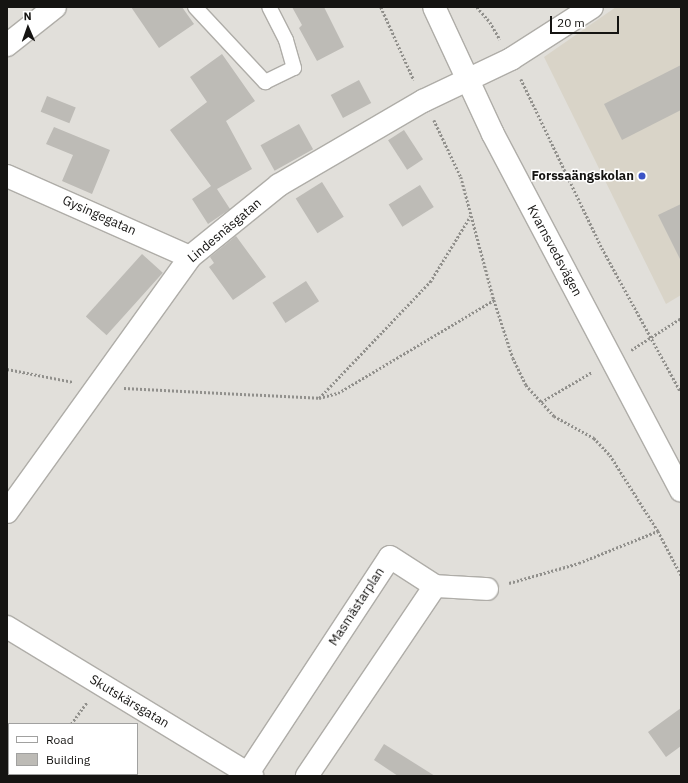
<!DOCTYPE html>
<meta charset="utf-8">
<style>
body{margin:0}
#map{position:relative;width:688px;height:783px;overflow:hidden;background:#e1dfda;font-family:"IBM Plex Sans",sans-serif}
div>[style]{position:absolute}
.built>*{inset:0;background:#d9d4c8}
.building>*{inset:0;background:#bdbbb6;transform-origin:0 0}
.path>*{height:2.5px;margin-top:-1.25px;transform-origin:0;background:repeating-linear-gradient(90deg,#91908c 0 2px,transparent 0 4px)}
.roads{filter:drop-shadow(1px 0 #afada8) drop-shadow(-1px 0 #afada8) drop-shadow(0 1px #afada8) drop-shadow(0 -1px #afada8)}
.lane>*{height:14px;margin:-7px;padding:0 7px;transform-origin:7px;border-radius:7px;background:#fff}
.street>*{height:22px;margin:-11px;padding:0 11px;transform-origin:11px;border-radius:11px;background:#fff}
.secondary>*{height:22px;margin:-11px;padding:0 11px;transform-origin:11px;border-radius:11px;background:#fff}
.dots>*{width:11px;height:11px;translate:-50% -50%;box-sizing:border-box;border:2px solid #fff;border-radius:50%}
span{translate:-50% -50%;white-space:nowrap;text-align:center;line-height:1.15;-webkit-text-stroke:3px #fff;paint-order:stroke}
.poi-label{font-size:13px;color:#151412;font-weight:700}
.right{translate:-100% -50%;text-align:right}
.street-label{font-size:13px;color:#151412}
.frame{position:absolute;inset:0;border:8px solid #151412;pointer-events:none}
.legend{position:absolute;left:8px;top:723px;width:130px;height:52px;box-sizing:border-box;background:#fff;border:1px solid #a1a1a0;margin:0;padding:5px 7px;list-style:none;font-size:12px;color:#151412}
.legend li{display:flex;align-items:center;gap:8px;height:20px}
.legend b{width:20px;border:1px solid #a1a1a0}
.north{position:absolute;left:8px;top:8px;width:40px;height:40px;-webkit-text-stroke:3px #fff;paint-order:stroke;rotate:358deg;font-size:11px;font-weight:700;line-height:16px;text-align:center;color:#151412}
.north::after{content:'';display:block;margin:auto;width:14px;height:18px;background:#151412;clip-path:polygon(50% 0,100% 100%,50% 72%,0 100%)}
.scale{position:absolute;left:550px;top:16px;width:69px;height:18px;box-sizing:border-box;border:2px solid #151412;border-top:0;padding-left:5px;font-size:12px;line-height:14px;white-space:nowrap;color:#151412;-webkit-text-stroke:3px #fff;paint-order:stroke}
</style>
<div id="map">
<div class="built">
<div style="clip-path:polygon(616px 7px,681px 7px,681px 295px,666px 304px,544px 57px)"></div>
</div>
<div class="building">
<div style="clip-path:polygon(131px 7px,182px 7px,194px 24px,159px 48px)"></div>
<div style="clip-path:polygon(292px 7px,324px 7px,344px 47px,317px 61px,299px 28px,302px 25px)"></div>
<div style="clip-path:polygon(222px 54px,255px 101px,226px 121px,252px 169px,217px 189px,230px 209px,208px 224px,192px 199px,211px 186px,170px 130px,207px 102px,190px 77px)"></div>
<div style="clip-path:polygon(681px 65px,681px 110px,622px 140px,604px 104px)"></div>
<div style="left:359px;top:80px;width:26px;height:32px;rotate:62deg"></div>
<div style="left:47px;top:96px;width:31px;height:17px;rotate:22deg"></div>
<div style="left:299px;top:124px;width:29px;height:44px;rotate:61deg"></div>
<div style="clip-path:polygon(54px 127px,110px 150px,92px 194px,62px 181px,73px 155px,46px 144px)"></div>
<div style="left:404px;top:130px;width:35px;height:19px;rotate:57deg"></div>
<div style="left:322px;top:182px;width:41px;height:31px;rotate:58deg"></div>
<div style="left:420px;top:185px;width:26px;height:37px;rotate:58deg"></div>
<div style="clip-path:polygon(681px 204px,681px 261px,658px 215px)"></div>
<div style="clip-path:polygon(236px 236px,266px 277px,233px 300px,209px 267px,214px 263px,210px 257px)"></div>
<div style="left:142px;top:254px;width:28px;height:84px;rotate:42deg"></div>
<div style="left:306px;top:281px;width:24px;height:40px;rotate:57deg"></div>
<div style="clip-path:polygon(681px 708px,681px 746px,666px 757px,648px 732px)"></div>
<div style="clip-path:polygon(384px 744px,435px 776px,398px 776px,374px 760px)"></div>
</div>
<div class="path">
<div style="left:381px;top:7px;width:80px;rotate:65.7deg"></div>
<div style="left:477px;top:7px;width:20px;rotate:49deg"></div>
<div style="left:490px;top:22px;width:20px;rotate:60deg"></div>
<div style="left:521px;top:79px;width:187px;rotate:64.4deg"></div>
<div style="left:602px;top:248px;width:164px;rotate:61.3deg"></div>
<div style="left:434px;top:120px;width:63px;rotate:64.7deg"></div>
<div style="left:461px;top:177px;width:127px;rotate:75deg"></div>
<div style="left:494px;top:300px;width:61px;rotate:71.9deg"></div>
<div style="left:513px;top:358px;width:30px;rotate:64deg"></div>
<div style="left:526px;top:385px;width:42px;rotate:47.9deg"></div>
<div style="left:554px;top:416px;width:46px;rotate:28.8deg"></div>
<div style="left:594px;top:438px;width:23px;rotate:47deg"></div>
<div style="left:610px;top:455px;width:90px;rotate:57.7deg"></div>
<div style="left:658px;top:531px;width:50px;rotate:62.4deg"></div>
<div style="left:631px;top:350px;width:59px;rotate:-32.6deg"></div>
<div style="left:7px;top:369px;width:67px;rotate:11.1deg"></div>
<div style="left:124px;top:388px;width:195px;rotate:2.9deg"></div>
<div style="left:319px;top:398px;width:20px;rotate:-15deg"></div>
<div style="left:338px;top:393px;width:182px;rotate:-30.8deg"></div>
<div style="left:319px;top:398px;width:161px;rotate:-46.3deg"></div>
<div style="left:430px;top:282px;width:79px;rotate:-58.5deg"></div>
<div style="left:541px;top:402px;width:59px;rotate:-30.5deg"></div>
<div style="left:509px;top:583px;width:73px;rotate:-15.9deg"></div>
<div style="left:579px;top:563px;width:85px;rotate:-22.1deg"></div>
<div style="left:71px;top:724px;width:27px;rotate:-54deg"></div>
<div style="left:34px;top:776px;width:2px;rotate:-63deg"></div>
</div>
<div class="roads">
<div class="lane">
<div style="left:195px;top:7px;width:103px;rotate:47deg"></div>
<div style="left:265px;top:82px;width:32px;rotate:-26deg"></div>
<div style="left:294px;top:68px;width:29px;rotate:-106deg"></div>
<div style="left:286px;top:40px;width:37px;rotate:-117deg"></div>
</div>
<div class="street">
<div style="left:7px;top:45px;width:61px;rotate:-38.4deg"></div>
<div style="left:7px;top:176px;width:200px;rotate:23.9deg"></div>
<div style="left:7px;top:512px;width:314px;rotate:-54.3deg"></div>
<div style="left:190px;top:257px;width:114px;rotate:-39deg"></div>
<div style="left:279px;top:185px;width:167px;rotate:-30.3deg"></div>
<div style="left:423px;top:101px;width:98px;rotate:-25.5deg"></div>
<div style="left:511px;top:59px;width:96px;rotate:-32.7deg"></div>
<div style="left:435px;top:586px;width:52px;rotate:3.3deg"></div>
<div style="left:7px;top:627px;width:287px;rotate:31.3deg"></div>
<div style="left:248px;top:773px;width:258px;rotate:-56.7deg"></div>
<div style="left:390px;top:557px;width:54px;rotate:32.8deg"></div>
<div style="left:435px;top:586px;width:229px;rotate:124deg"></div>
</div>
<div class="secondary">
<div style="left:434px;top:7px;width:140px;rotate:65.1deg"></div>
<div style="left:493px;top:134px;width:403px;rotate:62.2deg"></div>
</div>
</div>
<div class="dots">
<div style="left:642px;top:176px;background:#3c54c6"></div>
</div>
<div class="poi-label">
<span class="right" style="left:634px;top:176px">Forssaängskolan</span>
</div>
<div class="street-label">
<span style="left:99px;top:216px;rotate:24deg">Gysingegatan</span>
<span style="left:225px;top:231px;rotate:-40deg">Lindesnäsgatan</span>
<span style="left:554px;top:251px;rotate:62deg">Kvarnsvedsvägen</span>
<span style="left:357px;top:607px;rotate:-57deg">Masmästarplan</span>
<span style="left:129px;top:702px;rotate:31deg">Skutskärsgatan</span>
</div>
<div class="frame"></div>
<ul class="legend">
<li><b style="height:5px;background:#fff"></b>Road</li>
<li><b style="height:11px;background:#bdbbb6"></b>Building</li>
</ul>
<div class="north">N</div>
<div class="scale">20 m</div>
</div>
